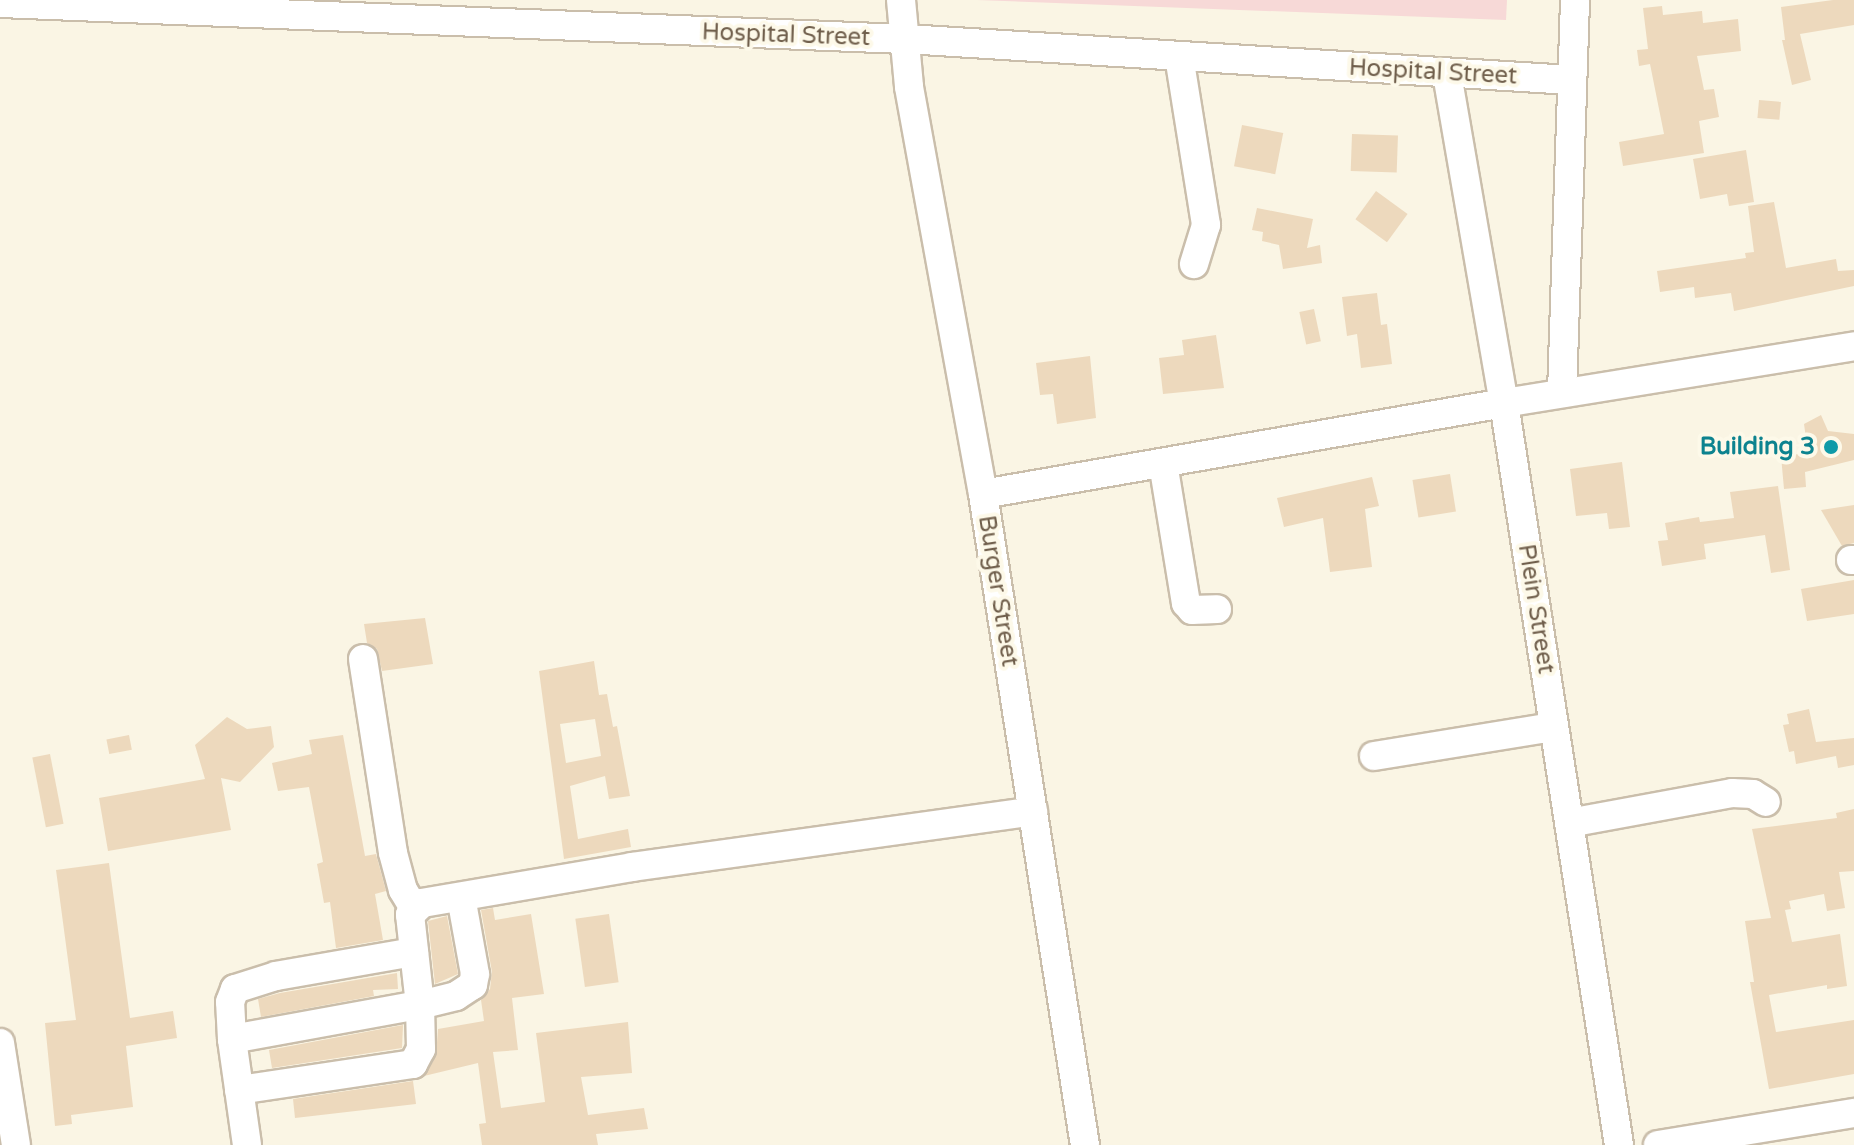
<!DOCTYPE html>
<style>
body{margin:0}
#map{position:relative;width:1854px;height:1145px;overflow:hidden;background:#faf5e4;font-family:"Varela Round",sans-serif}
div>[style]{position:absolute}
.medical>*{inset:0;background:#f7d9d7}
.building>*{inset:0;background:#edd9bd;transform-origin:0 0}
.roads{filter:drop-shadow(2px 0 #cabeab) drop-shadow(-2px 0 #cabeab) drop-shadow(0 2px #cabeab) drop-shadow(0 -2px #cabeab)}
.minor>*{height:28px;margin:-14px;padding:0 14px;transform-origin:14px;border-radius:14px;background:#fff}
.dots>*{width:22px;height:22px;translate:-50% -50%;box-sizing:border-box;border:4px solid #fdf9e9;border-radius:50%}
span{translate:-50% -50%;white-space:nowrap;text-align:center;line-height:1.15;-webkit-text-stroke:8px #fdf9e9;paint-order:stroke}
.street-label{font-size:24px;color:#705f4c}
.culture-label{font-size:24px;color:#0d838f;font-weight:700}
.right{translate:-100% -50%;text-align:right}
</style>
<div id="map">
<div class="medical">
<div style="clip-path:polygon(977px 0,1507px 0,1506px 20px)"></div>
</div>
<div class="building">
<div style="clip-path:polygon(1833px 0,1854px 0,1854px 25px,1800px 34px,1811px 80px,1792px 85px,1782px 40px,1785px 40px,1781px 7px)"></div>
<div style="clip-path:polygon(1662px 6px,1663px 15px,1702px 11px,1703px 23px,1738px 19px,1741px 51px,1697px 56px,1704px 90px,1714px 89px,1719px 117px,1699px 121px,1704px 153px,1623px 166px,1619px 142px,1664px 134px,1650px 64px,1639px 66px,1637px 50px,1648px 49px,1643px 8px)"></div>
<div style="left:1759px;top:100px;width:22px;height:18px;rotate:5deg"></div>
<div style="left:1242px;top:125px;width:42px;height:42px;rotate:11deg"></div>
<div style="left:1352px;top:134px;width:46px;height:37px;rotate:2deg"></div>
<div style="clip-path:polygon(1746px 150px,1754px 202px,1729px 206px,1727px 194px,1700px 199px,1693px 159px)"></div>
<div style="left:1376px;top:191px;width:39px;height:35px;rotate:36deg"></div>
<div style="clip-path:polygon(1774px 202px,1786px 268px,1836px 259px,1838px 271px,1854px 270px,1854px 286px,1734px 311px,1731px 293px,1695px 298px,1694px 287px,1660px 292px,1657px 271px,1746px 258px,1745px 253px,1754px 252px,1748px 206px)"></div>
<div style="clip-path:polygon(1257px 208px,1313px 219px,1307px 248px,1320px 245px,1322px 263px,1283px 269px,1279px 245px,1262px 241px,1263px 232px,1252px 230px)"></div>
<div style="clip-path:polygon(1377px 293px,1381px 325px,1387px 324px,1392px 364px,1361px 368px,1357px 334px,1347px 336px,1342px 297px)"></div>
<div style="left:1314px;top:309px;width:33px;height:15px;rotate:78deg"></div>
<div style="clip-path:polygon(1216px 335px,1224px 388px,1163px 394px,1159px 358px,1184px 355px,1182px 340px)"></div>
<div style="clip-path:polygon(1090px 356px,1096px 418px,1057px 424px,1053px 394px,1040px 395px,1036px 363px)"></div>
<div style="clip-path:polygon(1821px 415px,1828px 431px,1854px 434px,1854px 460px,1805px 472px,1806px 487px,1784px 489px,1781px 456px,1808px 453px,1804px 424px)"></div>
<div style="clip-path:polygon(1622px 462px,1630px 527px,1609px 529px,1607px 513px,1576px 516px,1570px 469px)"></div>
<div style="left:1450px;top:474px;width:38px;height:38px;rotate:81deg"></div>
<div style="clip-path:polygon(1372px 477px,1379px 506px,1365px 509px,1372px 567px,1330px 572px,1323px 518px,1284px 527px,1277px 498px)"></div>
<div style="clip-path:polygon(1778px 486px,1790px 570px,1771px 573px,1765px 535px,1704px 544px,1706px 559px,1662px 566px,1658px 541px,1668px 540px,1665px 523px,1699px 517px,1700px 522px,1734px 518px,1730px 492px)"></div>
<div style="clip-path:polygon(1854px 505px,1854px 543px,1842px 546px,1821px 510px)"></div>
<div style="clip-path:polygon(1854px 580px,1854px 614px,1807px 621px,1801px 589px)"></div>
<div style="clip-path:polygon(425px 618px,433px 664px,382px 671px,377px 649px,367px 643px,364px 624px)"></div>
<div style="clip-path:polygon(evenodd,594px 661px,599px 695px,607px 694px,613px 727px,617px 726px,630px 796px,609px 799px,605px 776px,570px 786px,578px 839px,628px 829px,631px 847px,564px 859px,539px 671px,594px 661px,595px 719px,601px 756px,566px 763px,560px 724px,595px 719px)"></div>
<div style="clip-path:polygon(1809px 709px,1816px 742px,1854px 738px,1854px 765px,1838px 768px,1836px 756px,1796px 764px,1794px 751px,1789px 752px,1783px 725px,1789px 724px,1787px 714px)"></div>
<div style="clip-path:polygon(227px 717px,247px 729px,271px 726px,274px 747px,240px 782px,221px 778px,231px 830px,108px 851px,99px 798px,205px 779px,195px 745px)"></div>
<div style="left:129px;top:735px;width:15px;height:23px;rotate:79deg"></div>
<div style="clip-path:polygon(343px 735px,365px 856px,376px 854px,386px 891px,375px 894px,383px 940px,336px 948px,330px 902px,324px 903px,317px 864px,323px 862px,309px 787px,278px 791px,272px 763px,312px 754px,309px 740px)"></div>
<div style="left:50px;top:754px;width:71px;height:18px;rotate:79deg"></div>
<div style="clip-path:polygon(1854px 809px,1854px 871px,1839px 872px,1845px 908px,1827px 911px,1824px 894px,1789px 901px,1791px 909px,1785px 910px,1792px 942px,1840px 934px,1847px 986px,1827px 989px,1827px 985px,1769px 995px,1776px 1032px,1854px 1020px,1854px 1074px,1769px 1089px,1750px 982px,1754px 982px,1745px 921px,1771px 918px,1752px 829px,1837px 818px,1836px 813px)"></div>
<div style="clip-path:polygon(109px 863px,130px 1018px,173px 1011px,177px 1038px,126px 1046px,133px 1107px,71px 1115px,72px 1124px,55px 1126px,45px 1023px,76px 1020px,56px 870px)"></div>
<div style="clip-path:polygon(493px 908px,495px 920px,531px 914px,544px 994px,512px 998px,518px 1050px,493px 1052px,501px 1108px,545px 1102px,536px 1033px,628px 1022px,632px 1073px,581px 1077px,588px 1115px,644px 1108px,648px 1129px,596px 1134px,598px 1145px,482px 1145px,479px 1124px,486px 1123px,478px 1063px,424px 1076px,436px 1056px,438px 1029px,484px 1021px,481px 1000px,490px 989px,492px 972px,481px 910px)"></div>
<div style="left:609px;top:914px;width:69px;height:34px;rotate:82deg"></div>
<div style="clip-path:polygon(447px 916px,458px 974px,435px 984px,428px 921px)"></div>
<div style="clip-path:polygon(397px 973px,398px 989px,373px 990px,374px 996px,261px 1017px,258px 999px,280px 993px)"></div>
<div style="clip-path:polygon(403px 1025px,402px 1048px,272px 1068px,269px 1050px)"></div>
<div style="clip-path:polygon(413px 1081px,416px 1104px,295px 1118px,293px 1099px)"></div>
</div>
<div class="roads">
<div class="minor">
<div style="left:901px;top:0;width:87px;rotate:84.7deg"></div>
<div style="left:909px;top:87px;width:414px;rotate:79.7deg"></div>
<div style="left:983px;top:494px;width:659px;rotate:81.1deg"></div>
<div style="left:0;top:3px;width:907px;rotate:2.28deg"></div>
<div style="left:906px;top:39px;width:666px;rotate:3.53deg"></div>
<div style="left:1179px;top:56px;width:171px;rotate:80.9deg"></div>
<div style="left:1206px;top:225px;width:41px;rotate:107.1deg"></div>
<div style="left:1447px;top:74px;width:334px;rotate:80.2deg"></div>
<div style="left:1504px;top:403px;width:751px;rotate:81.19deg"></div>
<div style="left:1562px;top:393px;width:393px;rotate:-88.1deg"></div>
<div style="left:1163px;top:463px;width:142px;rotate:80.7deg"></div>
<div style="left:1186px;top:603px;width:9px;rotate:49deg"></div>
<div style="left:1192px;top:610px;width:25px;rotate:-2deg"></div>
<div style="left:983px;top:494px;width:529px;rotate:-9.91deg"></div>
<div style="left:1504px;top:403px;width:355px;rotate:-9.2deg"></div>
<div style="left:1851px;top:560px;width:3px"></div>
<div style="left:363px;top:659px;width:196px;rotate:81.2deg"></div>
<div style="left:393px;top:853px;width:38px;rotate:75deg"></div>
<div style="left:403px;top:890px;width:21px;rotate:59deg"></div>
<div style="left:1374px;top:756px;width:182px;rotate:-9.2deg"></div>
<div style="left:1569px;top:823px;width:166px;rotate:-10.4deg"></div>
<div style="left:1732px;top:793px;width:21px;rotate:3deg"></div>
<div style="left:1753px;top:794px;width:15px;rotate:32deg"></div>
<div style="left:232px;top:1039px;width:191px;rotate:-10.3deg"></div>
<div style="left:420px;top:1005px;width:91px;rotate:-96.3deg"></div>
<div style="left:410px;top:915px;width:17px;rotate:-45deg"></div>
<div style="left:422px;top:903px;width:213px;rotate:-9.7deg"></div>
<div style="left:632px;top:867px;width:405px;rotate:-7.9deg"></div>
<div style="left:0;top:1043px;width:103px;rotate:81.1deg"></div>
<div style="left:239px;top:1090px;width:176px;rotate:-8.5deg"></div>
<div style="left:413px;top:1064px;width:17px;rotate:-62deg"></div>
<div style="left:421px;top:1049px;width:44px;rotate:-91.3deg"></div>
<div style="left:420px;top:1005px;width:37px;rotate:-14deg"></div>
<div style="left:456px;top:996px;width:20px;rotate:-33deg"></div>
<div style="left:473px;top:985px;width:11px;rotate:-80deg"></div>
<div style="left:475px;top:974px;width:78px;rotate:-100.3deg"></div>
<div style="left:247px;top:1145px;width:107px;rotate:-98.1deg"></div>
<div style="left:232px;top:1039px;width:37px;rotate:-93deg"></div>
<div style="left:230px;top:1002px;width:14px;rotate:-69deg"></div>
<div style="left:235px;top:989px;width:43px;rotate:-17.6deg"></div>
<div style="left:276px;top:976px;width:140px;rotate:-9.9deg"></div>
<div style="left:1658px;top:1145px;width:199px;rotate:-9.3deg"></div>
</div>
</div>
<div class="dots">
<div style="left:1831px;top:447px;background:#0f9aa8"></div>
</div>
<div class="street-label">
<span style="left:786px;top:35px;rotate:2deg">Hospital Street</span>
<span style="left:1433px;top:72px;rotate:3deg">Hospital Street</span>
<span style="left:998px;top:591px;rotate:81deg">Burger Street</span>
<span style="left:1536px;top:609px;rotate:81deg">Plein Street</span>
</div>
<div class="culture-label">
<span class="right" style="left:1815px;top:447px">Building 3</span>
</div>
</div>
